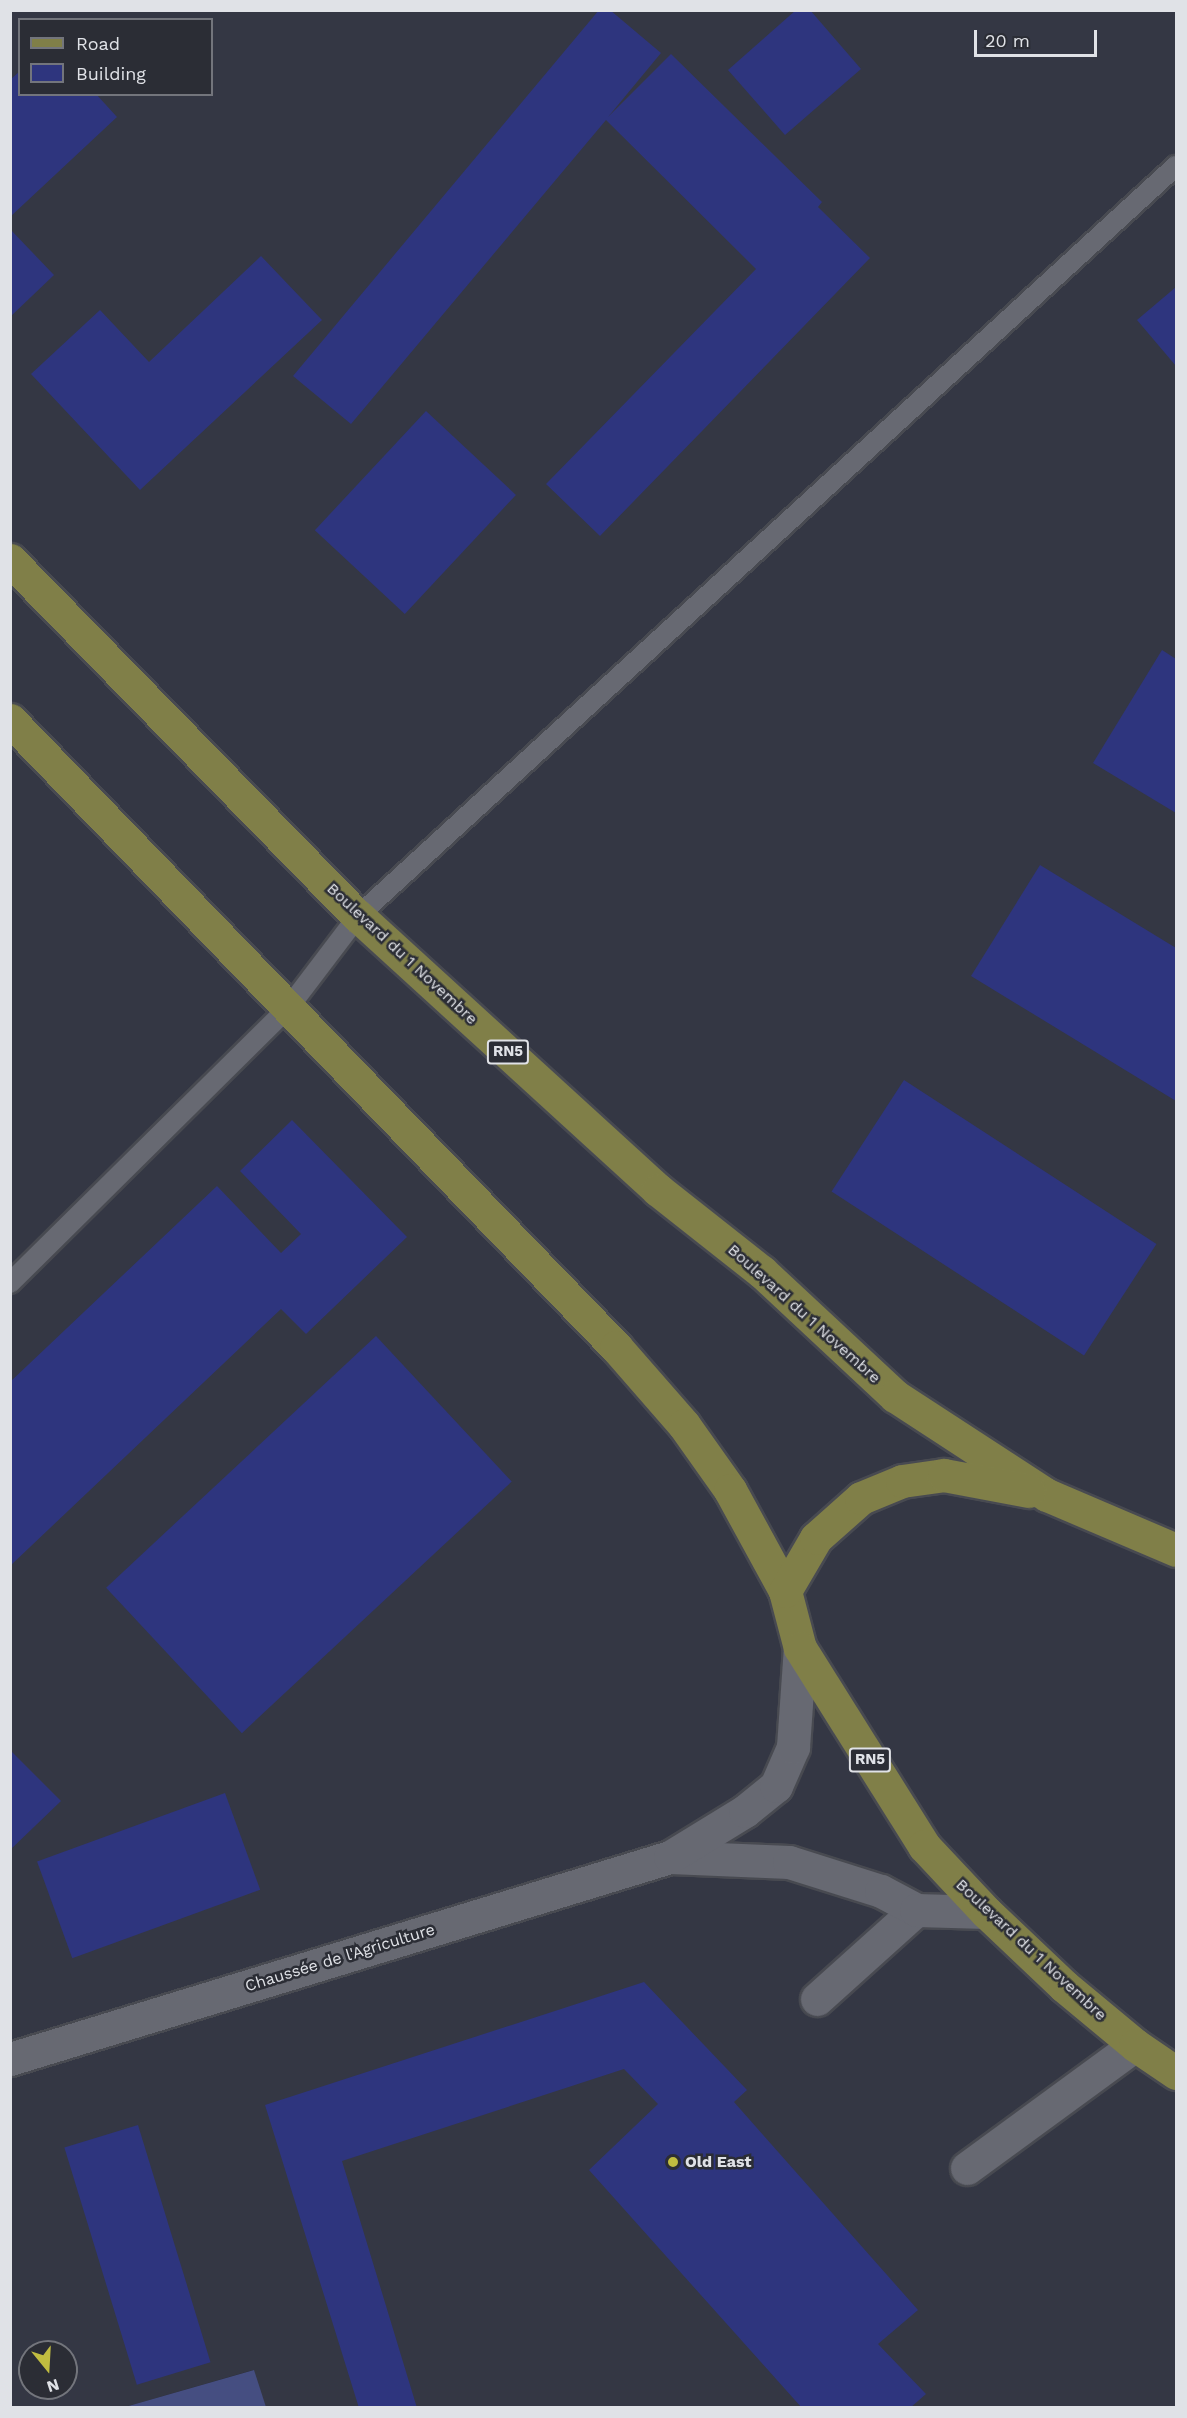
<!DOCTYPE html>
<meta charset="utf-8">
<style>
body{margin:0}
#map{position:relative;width:1187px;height:2418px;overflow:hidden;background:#2b2d35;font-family:"Work Sans",sans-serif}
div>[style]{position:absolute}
.built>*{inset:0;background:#343744}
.green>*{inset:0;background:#454e81}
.building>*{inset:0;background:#2e357e;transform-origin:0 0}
.roads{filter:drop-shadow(2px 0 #484a51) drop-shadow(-2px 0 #484a51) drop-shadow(0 2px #484a51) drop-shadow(0 -2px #484a51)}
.service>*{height:20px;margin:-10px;padding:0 10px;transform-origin:10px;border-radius:10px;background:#676972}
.minor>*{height:33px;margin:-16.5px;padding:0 16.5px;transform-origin:16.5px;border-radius:16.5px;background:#676972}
.tertiary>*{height:33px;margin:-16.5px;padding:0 16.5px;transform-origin:16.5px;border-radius:16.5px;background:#676972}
.primary>*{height:33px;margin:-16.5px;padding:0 16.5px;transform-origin:16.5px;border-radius:16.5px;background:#807f48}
.dots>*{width:16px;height:16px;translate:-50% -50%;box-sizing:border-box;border:3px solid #2b2d35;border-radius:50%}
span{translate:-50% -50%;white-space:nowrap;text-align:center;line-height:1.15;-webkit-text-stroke:5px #2b2d35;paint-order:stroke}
.shield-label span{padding:2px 4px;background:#2b2d35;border:2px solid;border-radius:4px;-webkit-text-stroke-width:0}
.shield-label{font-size:15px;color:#e0e2e7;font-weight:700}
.street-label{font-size:16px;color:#e0e2e7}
.poi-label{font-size:16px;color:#e0e2e7;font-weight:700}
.left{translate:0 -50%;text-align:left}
.frame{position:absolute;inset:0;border:12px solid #e0e2e7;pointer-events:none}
.legend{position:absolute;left:18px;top:18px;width:195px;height:78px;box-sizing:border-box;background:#2b2d35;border:2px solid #73757c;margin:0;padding:8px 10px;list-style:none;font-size:18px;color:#e0e2e7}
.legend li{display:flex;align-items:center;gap:12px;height:30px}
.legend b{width:30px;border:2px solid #73757c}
.north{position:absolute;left:18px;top:2340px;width:60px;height:60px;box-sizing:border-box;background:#2b2d35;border:2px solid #73757c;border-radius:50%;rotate:162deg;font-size:16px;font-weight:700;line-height:24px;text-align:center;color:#e0e2e7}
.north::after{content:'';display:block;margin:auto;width:21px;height:27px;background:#c1bd40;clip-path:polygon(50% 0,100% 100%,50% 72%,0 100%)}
.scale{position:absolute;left:974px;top:30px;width:123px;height:27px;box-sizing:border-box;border:3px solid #e0e2e7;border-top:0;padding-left:8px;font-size:18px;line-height:21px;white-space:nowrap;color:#e0e2e7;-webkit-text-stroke:4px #2b2d35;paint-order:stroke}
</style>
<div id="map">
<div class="built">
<div style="clip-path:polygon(evenodd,11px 11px,1176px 11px,1176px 2407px,266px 2408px,253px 2370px,125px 2407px,11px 2408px,11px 11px,20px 20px,212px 20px,212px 94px,20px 94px,20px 20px,11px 11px,30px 2352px,66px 2352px,66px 2388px,30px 2388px,30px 2352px)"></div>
</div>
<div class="green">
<div style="clip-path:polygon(254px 2370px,266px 2407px,125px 2407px)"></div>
</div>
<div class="building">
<div style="clip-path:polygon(599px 10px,610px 10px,661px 53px,608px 117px,671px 54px,822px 202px,818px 207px,870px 258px,600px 536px,546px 484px,756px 269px,606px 120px,351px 424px,293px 376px)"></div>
<div style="clip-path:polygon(796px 10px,810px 10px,861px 69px,785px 135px,728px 70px)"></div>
<div style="clip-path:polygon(20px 71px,20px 94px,96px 94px,117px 117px,10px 217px,10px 80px)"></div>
<div style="clip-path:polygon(10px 229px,54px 275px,10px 317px)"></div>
<div style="clip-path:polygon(261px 256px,322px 320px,140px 490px,31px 374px,100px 310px,149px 362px)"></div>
<div style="clip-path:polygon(1176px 287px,1176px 366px,1137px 320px)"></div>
<div style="left:426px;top:411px;width:123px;height:163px;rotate:43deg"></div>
<div style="clip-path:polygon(1162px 650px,1176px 659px,1176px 813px,1093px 763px)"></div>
<div style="clip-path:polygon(1040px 865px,1176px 948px,1176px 1101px,971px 976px)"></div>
<div style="left:904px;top:1080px;width:301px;height:133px;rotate:33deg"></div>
<div style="clip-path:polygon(292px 1120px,407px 1237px,306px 1334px,281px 1309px,10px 1566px,10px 1382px,217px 1186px,281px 1253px,301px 1234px,240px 1171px)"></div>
<div style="left:376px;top:1336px;width:199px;height:369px;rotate:47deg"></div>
<div style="clip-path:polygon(10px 1750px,61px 1801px,10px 1850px)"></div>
<div style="left:225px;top:1793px;width:103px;height:200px;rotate:70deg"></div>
<div style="clip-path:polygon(644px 1982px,747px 2090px,734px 2102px,918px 2310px,878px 2344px,926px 2394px,910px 2408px,802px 2408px,589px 2170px,658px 2104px,624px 2069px,342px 2161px,417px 2408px,359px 2408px,265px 2105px)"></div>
<div style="left:138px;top:2125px;width:248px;height:77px;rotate:73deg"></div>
</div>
<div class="roads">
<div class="service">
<div style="left:10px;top:1283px;width:392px;rotate:-44.7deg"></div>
<div style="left:289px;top:1007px;width:114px;rotate:-52.8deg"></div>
<div style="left:358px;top:916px;width:1110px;rotate:-42.52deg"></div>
</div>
<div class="minor">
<div style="left:817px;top:1999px;width:133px;rotate:-42deg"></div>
<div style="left:967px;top:2168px;width:208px;rotate:-36.2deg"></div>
</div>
<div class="tertiary">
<div style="left:670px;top:1857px;width:119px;rotate:2.4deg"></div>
<div style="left:789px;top:1862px;width:96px;rotate:17.5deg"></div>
<div style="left:881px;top:1891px;width:40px;rotate:28deg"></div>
<div style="left:916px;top:1910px;width:70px;rotate:1.6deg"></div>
<div style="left:10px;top:2059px;width:690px;rotate:-17.02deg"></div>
<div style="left:670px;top:1857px;width:88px;rotate:-31.5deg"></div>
<div style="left:745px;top:1811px;width:40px;rotate:-39deg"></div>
<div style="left:776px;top:1786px;width:43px;rotate:-66.4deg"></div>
<div style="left:793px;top:1747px;width:99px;rotate:-86deg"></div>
</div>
<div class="primary">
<div style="left:10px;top:560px;width:498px;rotate:45.7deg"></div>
<div style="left:358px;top:916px;width:406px;rotate:42.4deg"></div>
<div style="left:658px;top:1190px;width:132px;rotate:38.3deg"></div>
<div style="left:762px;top:1272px;width:182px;rotate:43deg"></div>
<div style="left:895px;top:1396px;width:181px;rotate:33.1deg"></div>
<div style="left:1047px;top:1495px;width:140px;rotate:23.1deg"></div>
<div style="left:10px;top:720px;width:872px;rotate:45.98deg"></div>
<div style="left:616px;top:1347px;width:103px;rotate:48.9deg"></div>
<div style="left:684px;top:1425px;width:80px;rotate:54.7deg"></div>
<div style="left:730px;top:1490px;width:115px;rotate:61.4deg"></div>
<div style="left:785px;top:1591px;width:59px;rotate:75.3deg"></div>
<div style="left:800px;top:1648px;width:234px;rotate:57.9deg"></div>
<div style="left:924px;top:1846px;width:91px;rotate:46.8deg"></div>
<div style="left:986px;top:1912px;width:108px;rotate:43.5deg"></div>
<div style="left:1064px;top:1986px;width:92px;rotate:39.7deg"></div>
<div style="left:1135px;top:2045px;width:50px;rotate:34.3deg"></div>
<div style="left:785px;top:1591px;width:61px;rotate:-59.7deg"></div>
<div style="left:816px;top:1538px;width:60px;rotate:-41.6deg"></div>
<div style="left:861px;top:1498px;width:44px;rotate:-22.5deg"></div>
<div style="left:902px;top:1481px;width:42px;rotate:-8.1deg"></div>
<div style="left:944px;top:1475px;width:86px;rotate:10.7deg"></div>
</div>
</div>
<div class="dots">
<div style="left:673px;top:2162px;background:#c1bd40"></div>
</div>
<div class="shield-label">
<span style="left:508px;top:1052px">RN5</span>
<span style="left:870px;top:1760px">RN5</span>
</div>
<div class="street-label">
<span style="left:402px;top:954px;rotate:43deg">Boulevard du 1 Novembre</span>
<span style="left:804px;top:1314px;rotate:42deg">Boulevard du 1 Novembre</span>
<span style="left:1031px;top:1950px;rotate:43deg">Boulevard du 1 Novembre</span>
<span style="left:340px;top:1958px;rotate:-17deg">Chaussée de l'Agriculture</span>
</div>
<div class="poi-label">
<span class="left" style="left:685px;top:2162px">Old East</span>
</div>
<div class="frame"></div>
<ul class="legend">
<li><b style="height:8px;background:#807f48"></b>Road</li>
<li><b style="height:16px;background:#2e357e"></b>Building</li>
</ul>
<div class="north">N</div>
<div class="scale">20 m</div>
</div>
